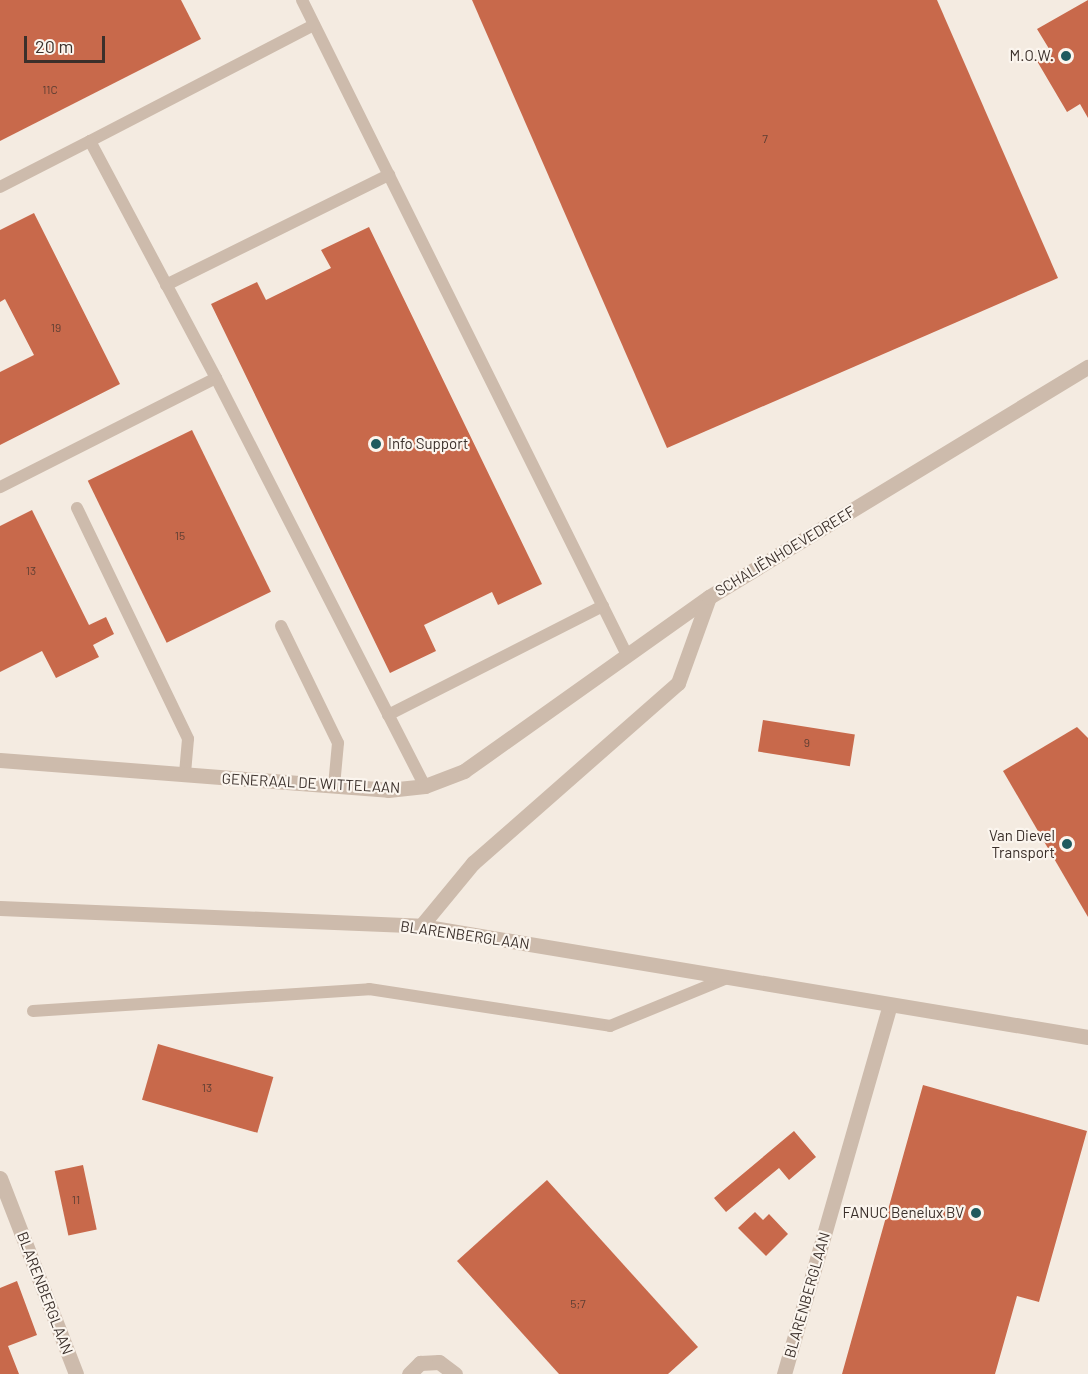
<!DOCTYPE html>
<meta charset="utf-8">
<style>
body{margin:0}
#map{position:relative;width:1088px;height:1374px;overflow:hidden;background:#f4ebe1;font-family:Barlow,sans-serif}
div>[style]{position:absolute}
.building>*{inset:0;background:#c8694b;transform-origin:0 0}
.service>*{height:12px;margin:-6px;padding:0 6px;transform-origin:6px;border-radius:6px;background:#cdbbac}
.minor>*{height:15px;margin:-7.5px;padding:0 7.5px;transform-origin:7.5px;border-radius:7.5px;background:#cdbbac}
.tertiary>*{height:15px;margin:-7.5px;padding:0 7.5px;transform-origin:7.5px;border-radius:7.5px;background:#cdbbac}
.dots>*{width:16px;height:16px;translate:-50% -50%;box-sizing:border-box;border:3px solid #fbf5ee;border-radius:50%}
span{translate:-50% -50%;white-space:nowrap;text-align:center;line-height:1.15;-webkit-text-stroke:4.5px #fbf5ee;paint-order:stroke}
.number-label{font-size:12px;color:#5e3e33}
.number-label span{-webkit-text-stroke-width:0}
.poi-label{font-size:15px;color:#3b302b}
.right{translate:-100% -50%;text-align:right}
.left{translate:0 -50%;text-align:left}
.street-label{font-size:15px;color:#3b302b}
.scale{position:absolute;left:24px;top:36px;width:81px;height:27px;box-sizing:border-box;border:3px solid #3b302b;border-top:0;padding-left:8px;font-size:18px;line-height:21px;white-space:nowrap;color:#3b302b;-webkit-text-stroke:4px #fbf5ee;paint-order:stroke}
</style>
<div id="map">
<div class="building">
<div style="clip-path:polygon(0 0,181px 0,201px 39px,0 141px)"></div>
<div style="clip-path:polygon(472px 0,937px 0,1058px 278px,667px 448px)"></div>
<div style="clip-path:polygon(1088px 0,1088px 118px,1080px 104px,1067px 112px,1037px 61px,1051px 52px,1037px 29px)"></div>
<div style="clip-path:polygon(34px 213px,120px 384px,0 445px,0 372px,34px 355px,5px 299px,0 302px,0 230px)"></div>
<div style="clip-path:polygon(369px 227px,542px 584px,498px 605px,492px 592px,424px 625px,436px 651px,390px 673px,211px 304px,257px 282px,266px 300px,331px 268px,321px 250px)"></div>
<div style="left:192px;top:430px;width:180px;height:116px;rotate:64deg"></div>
<div style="clip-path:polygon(32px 510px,89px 625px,106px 617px,114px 634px,93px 645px,99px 657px,56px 678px,42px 651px,0 672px,0 526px)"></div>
<div style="left:763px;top:720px;width:93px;height:32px;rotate:9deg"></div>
<div style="clip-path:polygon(1077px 727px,1088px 738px,1088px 917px,1003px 771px)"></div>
<div style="left:158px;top:1044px;width:120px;height:58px;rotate:16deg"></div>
<div style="clip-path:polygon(923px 1085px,1087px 1131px,1039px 1302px,1017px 1296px,995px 1374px,842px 1374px)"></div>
<div style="clip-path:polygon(794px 1131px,816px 1157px,789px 1180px,779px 1168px,726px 1212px,714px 1198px)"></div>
<div style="left:83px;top:1165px;width:66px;height:29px;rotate:78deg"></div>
<div style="clip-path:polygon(547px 1180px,698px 1347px,668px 1374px,559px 1374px,457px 1261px)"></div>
<div style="clip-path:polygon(755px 1212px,763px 1220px,769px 1214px,788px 1234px,766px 1256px,738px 1228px)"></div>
<div style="clip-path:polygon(17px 1281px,37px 1335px,8px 1346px,19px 1374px,0 1374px,0 1288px)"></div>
</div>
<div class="service">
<div style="left:302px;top:0;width:731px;rotate:63.61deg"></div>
<div style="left:90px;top:141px;width:252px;rotate:-27.4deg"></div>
<div style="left:0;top:187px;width:101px;rotate:-27.1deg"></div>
<div style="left:90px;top:141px;width:268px;rotate:62deg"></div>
<div style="left:216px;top:378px;width:242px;rotate:153.2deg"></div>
<div style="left:166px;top:285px;width:249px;rotate:-26.3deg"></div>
<div style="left:216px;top:378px;width:458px;rotate:62.9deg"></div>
<div style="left:77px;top:508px;width:256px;rotate:64.3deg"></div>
<div style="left:188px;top:739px;width:36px;rotate:95deg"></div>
<div style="left:281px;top:626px;width:130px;rotate:64deg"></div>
<div style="left:338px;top:743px;width:43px;rotate:95.3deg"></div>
<div style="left:388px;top:715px;width:241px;rotate:-26.9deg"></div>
<div style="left:33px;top:1011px;width:337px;rotate:-3.7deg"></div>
<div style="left:369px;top:989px;width:244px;rotate:8.7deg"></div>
<div style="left:610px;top:1026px;width:126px;rotate:-22.3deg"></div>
</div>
<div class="minor">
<div style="left:0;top:760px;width:389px;rotate:4.4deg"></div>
<div style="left:388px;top:790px;width:37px;rotate:-6deg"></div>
<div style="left:425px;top:786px;width:42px;rotate:-21deg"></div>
<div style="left:464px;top:771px;width:301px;rotate:-35.4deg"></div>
<div style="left:0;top:1178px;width:210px;rotate:68.8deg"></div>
<div style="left:409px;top:1374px;width:16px;rotate:-45deg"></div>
<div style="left:420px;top:1363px;width:19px;rotate:-3deg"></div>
<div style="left:439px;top:1362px;width:20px;rotate:37deg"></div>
<div style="left:784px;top:1374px;width:381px;rotate:-74deg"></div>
</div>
<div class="tertiary">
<div style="left:0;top:908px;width:421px;rotate:2.4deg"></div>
<div style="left:421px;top:926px;width:676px;rotate:9.45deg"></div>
<div style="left:421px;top:926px;width:82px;rotate:-50.5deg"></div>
<div style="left:473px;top:863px;width:273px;rotate:-41.3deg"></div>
<div style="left:678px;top:683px;width:91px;rotate:-70.2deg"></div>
<div style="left:709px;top:597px;width:443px;rotate:-31.3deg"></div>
</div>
<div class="dots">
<div style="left:1066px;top:56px;background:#1f5a5e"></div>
<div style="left:376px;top:444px;background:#1f5a5e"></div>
<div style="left:1067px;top:844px;background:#1f5a5e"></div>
<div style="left:976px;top:1213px;background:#1f5a5e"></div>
</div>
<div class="number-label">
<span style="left:50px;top:90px">11C</span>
<span style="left:765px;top:139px">7</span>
<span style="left:56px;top:328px">19</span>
<span style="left:180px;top:536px">15</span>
<span style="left:31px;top:571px">13</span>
<span style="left:807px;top:743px">9</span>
<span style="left:207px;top:1088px">13</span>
<span style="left:76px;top:1200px">11</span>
<span style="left:578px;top:1304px">5;7</span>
</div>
<div class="poi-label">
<span class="right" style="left:1054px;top:56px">M.O.W.</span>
<span class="left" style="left:388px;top:444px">Info Support</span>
<span class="right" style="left:1055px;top:844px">Van Dievel<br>Transport</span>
<span class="right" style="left:964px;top:1213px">FANUC Benelux BV</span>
</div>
<div class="street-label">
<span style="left:785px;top:551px;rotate:-31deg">SCHALIËNHOEVEDREEF</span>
<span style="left:311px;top:783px;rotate:3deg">GENERAAL DE WITTELAAN</span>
<span style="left:465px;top:935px;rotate:8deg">BLARENBERGLAAN</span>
<span style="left:45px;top:1293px;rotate:69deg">BLARENBERGLAAN</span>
<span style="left:807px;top:1295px;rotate:-74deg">BLARENBERGLAAN</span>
</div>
<div class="scale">20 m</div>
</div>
